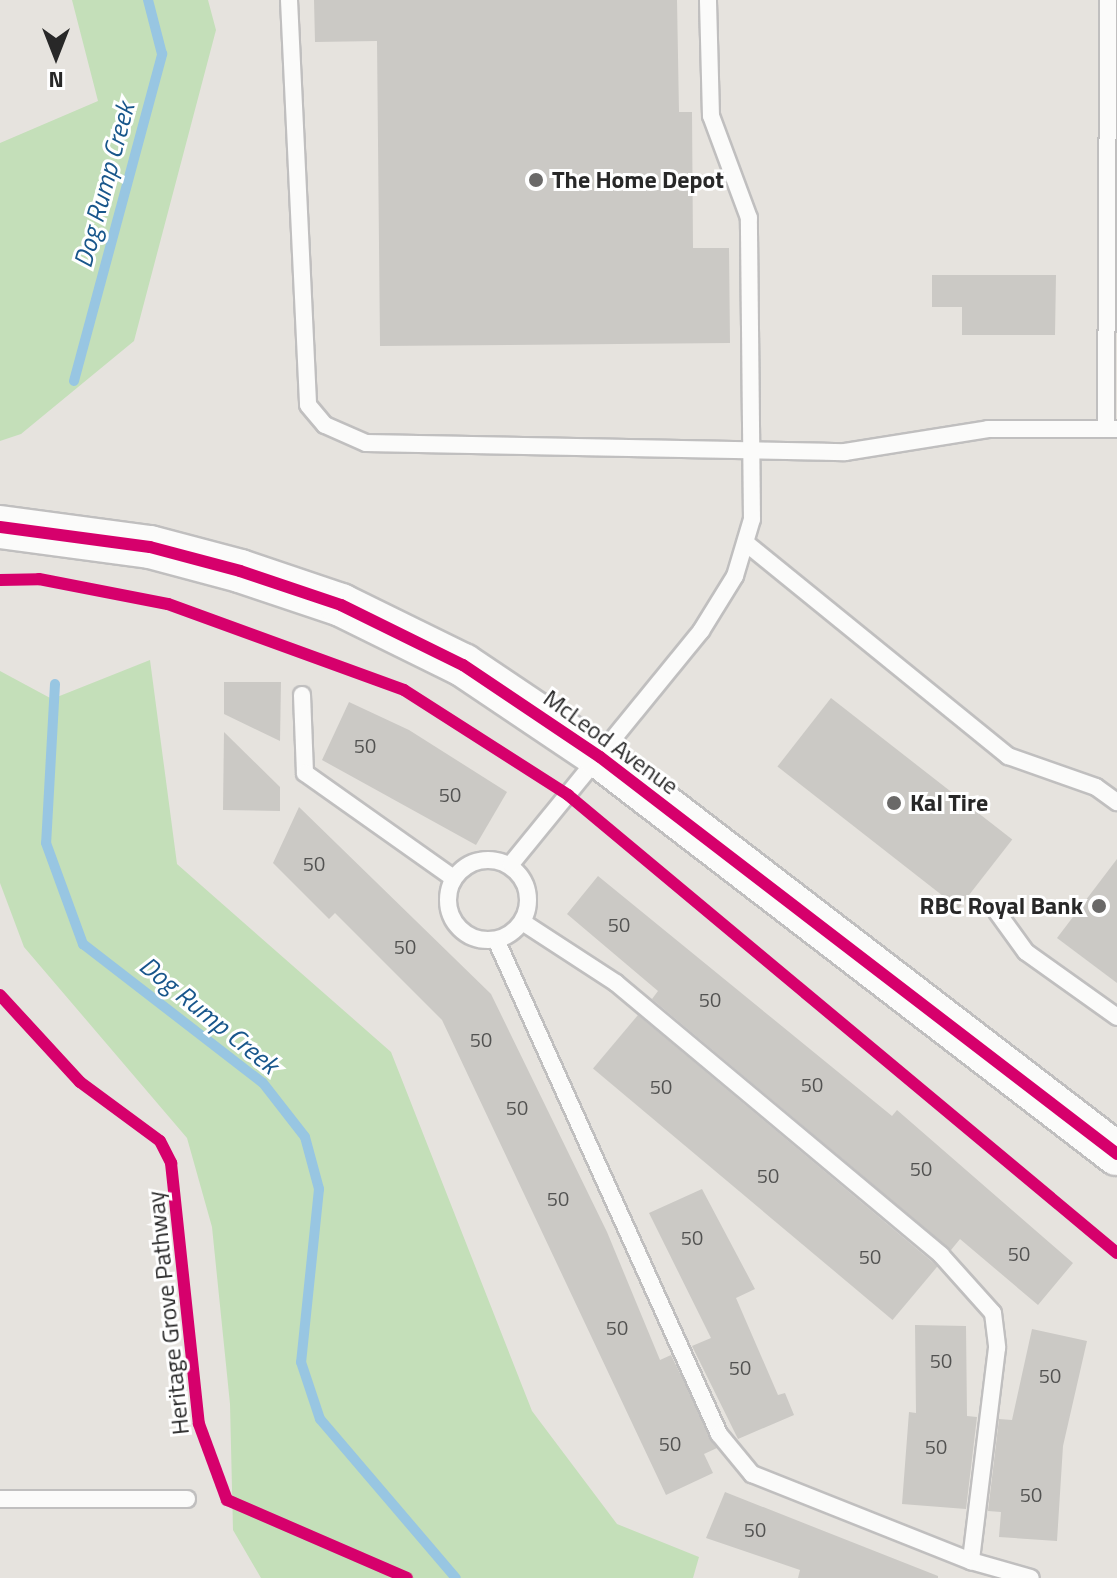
<!DOCTYPE html>
<style>
body{margin:0}
#map{position:relative;width:1117px;height:1578px;overflow:hidden;background:#e6e3de;font-family:"Titillium Web",sans-serif}
div>[style]{position:absolute}
.green>*{inset:0;background:#c4dfb9}
.stream>*{height:10px;margin:-5px;padding:0 5px;transform-origin:5px;border-radius:5px;background:#98c6e2}
.building>*{inset:0;background:#cbc9c5;transform-origin:0 0}
.roads{filter:drop-shadow(2px 0 #c0bfbf) drop-shadow(-2px 0 #c0bfbf) drop-shadow(0 2px #c0bfbf) drop-shadow(0 -2px #c0bfbf)}
.service>*{height:16px;margin:-8px;padding:0 8px;transform-origin:8px;border-radius:8px;background:#fbfbfa}
.service>.ring{margin:-8px;padding:0;box-sizing:content-box;background:none;border:16px solid #fbfbfa;border-radius:50%}
.tertiary>*{height:42px;margin:-21px;padding:0 21px;transform-origin:21px;border-radius:21px;background:#fbfbfa}
.cycleway>*{height:12px;margin:-6px;padding:0 6px;transform-origin:6px;border-radius:6px;background:#d6006c}
.dots>*{width:22px;height:22px;translate:-50% -50%;box-sizing:border-box;border:4px solid #fff;border-radius:50%}
span{translate:-50% -50%;white-space:nowrap;text-align:center;line-height:1.15;-webkit-text-stroke:6px #fff;paint-order:stroke}
.number-label{font-size:20px;color:#525251}
.number-label span{-webkit-text-stroke-width:0}
.poi-label{font-size:24px;color:#282828;font-weight:700}
.left{translate:0 -50%;text-align:left}
.right{translate:-100% -50%;text-align:right}
.street-label{font-size:24px;color:#282828}
.water-label{font-size:26px;color:#18568b;font-style:italic}
.north{position:absolute;left:16px;top:16px;width:80px;height:80px;-webkit-text-stroke:6px #fff;paint-order:stroke;rotate:180deg;font-size:22px;font-weight:700;line-height:32px;text-align:center;color:#282828}
.north::after{content:'';display:block;margin:auto;width:28px;height:36px;background:#282828;clip-path:polygon(50% 0,100% 100%,50% 72%,0 100%)}
</style>
<div id="map">
<div class="green">
<div style="clip-path:polygon(72px 0,208px 0,216px 30px,134px 341px,21px 434px,0 441px,0 143px,98px 101px)"></div>
<div style="clip-path:polygon(150px 660px,177px 864px,391px 1052px,532px 1411px,617px 1524px,699px 1557px,693px 1578px,261px 1578px,233px 1530px,230px 1404px,212px 1227px,187px 1138px,24px 947px,0 883px,0 671px,52px 699px)"></div>
</div>
<div class="stream">
<div style="left:74px;top:381px;width:339px;rotate:-74.9deg"></div>
<div style="left:162px;top:54px;width:56px;rotate:-104.5deg"></div>
<div style="left:55px;top:684px;width:159px;rotate:93.2deg"></div>
<div style="left:46px;top:843px;width:108px;rotate:69.9deg"></div>
<div style="left:83px;top:944px;width:227px;rotate:37.7deg"></div>
<div style="left:263px;top:1083px;width:68px;rotate:52.1deg"></div>
<div style="left:305px;top:1137px;width:54px;rotate:74.9deg"></div>
<div style="left:319px;top:1189px;width:174px;rotate:95.9deg"></div>
<div style="left:301px;top:1362px;width:60px;rotate:71.6deg"></div>
<div style="left:320px;top:1419px;width:209px;rotate:49.5deg"></div>
</div>
<div class="building">
<div style="clip-path:polygon(314px 0,677px 0,679px 112px,692px 112px,693px 248px,729px 248px,730px 343px,380px 346px,377px 41px,315px 42px)"></div>
<div style="clip-path:polygon(932px 275px,1056px 275px,1055px 335px,962px 335px,962px 307px,932px 307px)"></div>
<div style="clip-path:polygon(224px 682px,281px 682px,280px 741px,224px 714px)"></div>
<div style="left:831px;top:698px;width:230px;height:87px;rotate:38deg"></div>
<div style="clip-path:polygon(349px 702px,409px 730px,507px 792px,476px 845px,322px 760px)"></div>
<div style="clip-path:polygon(224px 732px,280px 787px,280px 811px,223px 810px)"></div>
<div style="clip-path:polygon(299px 807px,491px 994px,607px 1232px,660px 1360px,671px 1355px,717px 1448px,704px 1454px,713px 1473px,666px 1495px,442px 1020px,335px 913px,329px 919px,273px 863px)"></div>
<div style="clip-path:polygon(1117px 859px,1117px 983px,1057px 938px)"></div>
<div style="clip-path:polygon(598px 876px,892px 1116px,897px 1110px,1073px 1263px,1038px 1305px,960px 1239px,951px 1250px,652px 999px,658px 991px,567px 914px)"></div>
<div style="left:638px;top:1015px;width:391px;height:70px;rotate:40deg"></div>
<div style="clip-path:polygon(702px 1189px,755px 1289px,736px 1298px,778px 1395px,785px 1393px,794px 1415px,738px 1439px,692px 1346px,711px 1338px,649px 1213px)"></div>
<div style="clip-path:polygon(915px 1325px,966px 1326px,967px 1416px,977px 1417px,966px 1509px,902px 1504px,909px 1412px,916px 1413px)"></div>
<div style="clip-path:polygon(1032px 1329px,1087px 1341px,1063px 1446px,1057px 1541px,999px 1537px,1001px 1512px,988px 1511px,999px 1419px,1012px 1420px)"></div>
<div style="clip-path:polygon(725px 1492px,938px 1576px,938px 1578px,798px 1578px,800px 1570px,706px 1538px)"></div>
</div>
<div class="roads">
<div class="service">
<div style="left:289px;top:0;width:405px;rotate:87.3deg"></div>
<div style="left:308px;top:405px;width:26px;rotate:50deg"></div>
<div style="left:325px;top:425px;width:45px;rotate:23.7deg"></div>
<div style="left:366px;top:443px;width:479px;rotate:1.1deg"></div>
<div style="left:845px;top:452px;width:145px;rotate:-9.1deg"></div>
<div style="left:988px;top:429px;width:129px"></div>
<div style="left:1106px;top:429px;width:429px;rotate:-89.7deg"></div>
<div style="left:746px;top:543px;width:338px;rotate:39.1deg"></div>
<div style="left:1008px;top:756px;width:93px;rotate:19.4deg"></div>
<div style="left:1096px;top:787px;width:26px;rotate:36deg"></div>
<div style="left:302px;top:695px;width:78px;rotate:87.8deg"></div>
<div style="left:305px;top:773px;width:180px;rotate:35.3deg"></div>
<div class="ring" style="left:448px;top:860px;width:64px;height:64px"></div>
<div style="left:511px;top:864px;width:301px;rotate:-50.8deg"></div>
<div style="left:701px;top:631px;width:65px;rotate:-58.3deg"></div>
<div style="left:735px;top:576px;width:59px;rotate:-73.4deg"></div>
<div style="left:752px;top:519px;width:301px;rotate:-90.6deg"></div>
<div style="left:749px;top:218px;width:109px;rotate:-110.4deg"></div>
<div style="left:711px;top:116px;width:116px;rotate:-91.5deg"></div>
<div style="left:997px;top:912px;width:49px;rotate:54.1deg"></div>
<div style="left:1026px;top:952px;width:112px;rotate:35.5deg"></div>
<div style="left:524px;top:923px;width:110px;rotate:33.1deg"></div>
<div style="left:616px;top:983px;width:424px;rotate:39.9deg"></div>
<div style="left:941px;top:1255px;width:78px;rotate:48.1deg"></div>
<div style="left:993px;top:1313px;width:35px;rotate:83deg"></div>
<div style="left:997px;top:1348px;width:215px;rotate:97deg"></div>
<div style="left:497px;top:942px;width:540px;rotate:65.71deg"></div>
<div style="left:719px;top:1434px;width:52px;rotate:50.5deg"></div>
<div style="left:752px;top:1474px;width:236px;rotate:21.7deg"></div>
<div style="left:971px;top:1561px;width:62px;rotate:15.8deg"></div>
<div style="left:0;top:1499px;width:187px"></div>
</div>
<div class="tertiary">
<div style="left:0;top:527px;width:151px;rotate:7.6deg"></div>
<div style="left:150px;top:547px;width:93px;rotate:14.9deg"></div>
<div style="left:240px;top:571px;width:107px;rotate:18.6deg"></div>
<div style="left:341px;top:605px;width:136px;rotate:26.2deg"></div>
<div style="left:463px;top:665px;width:165px;rotate:33.9deg"></div>
<div style="left:600px;top:757px;width:652px;rotate:37.52deg"></div>
</div>
</div>
<div class="cycleway">
<div style="left:0;top:527px;width:151px;rotate:7.6deg"></div>
<div style="left:150px;top:547px;width:93px;rotate:14.9deg"></div>
<div style="left:240px;top:571px;width:107px;rotate:18.6deg"></div>
<div style="left:341px;top:605px;width:136px;rotate:26.2deg"></div>
<div style="left:463px;top:665px;width:165px;rotate:33.9deg"></div>
<div style="left:600px;top:757px;width:652px;rotate:37.52deg"></div>
<div style="left:0;top:580px;width:39px;rotate:-1deg"></div>
<div style="left:39px;top:579px;width:131px;rotate:11deg"></div>
<div style="left:168px;top:604px;width:251px;rotate:20deg"></div>
<div style="left:404px;top:690px;width:195px;rotate:32.6deg"></div>
<div style="left:568px;top:795px;width:715px;rotate:39.84deg"></div>
<div style="left:0;top:995px;width:118px;rotate:47.4deg"></div>
<div style="left:80px;top:1082px;width:99px;rotate:36.4deg"></div>
<div style="left:160px;top:1141px;width:25px;rotate:63deg"></div>
<div style="left:171px;top:1163px;width:262px;rotate:83.9deg"></div>
<div style="left:199px;top:1424px;width:81px;rotate:69.8deg"></div>
<div style="left:227px;top:1500px;width:196px;rotate:23.4deg"></div>
</div>
<div class="dots">
<div style="left:536px;top:180px;background:#6a6968"></div>
<div style="left:894px;top:803px;background:#6a6968"></div>
<div style="left:1099px;top:906px;background:#6a6968"></div>
</div>
<div class="number-label">
<span style="left:365px;top:745px">50</span>
<span style="left:450px;top:794px">50</span>
<span style="left:314px;top:863px">50</span>
<span style="left:619px;top:924px">50</span>
<span style="left:405px;top:946px">50</span>
<span style="left:710px;top:999px">50</span>
<span style="left:481px;top:1039px">50</span>
<span style="left:812px;top:1084px">50</span>
<span style="left:661px;top:1086px">50</span>
<span style="left:517px;top:1107px">50</span>
<span style="left:921px;top:1168px">50</span>
<span style="left:768px;top:1175px">50</span>
<span style="left:558px;top:1198px">50</span>
<span style="left:692px;top:1237px">50</span>
<span style="left:1019px;top:1253px">50</span>
<span style="left:870px;top:1256px">50</span>
<span style="left:617px;top:1327px">50</span>
<span style="left:941px;top:1360px">50</span>
<span style="left:740px;top:1367px">50</span>
<span style="left:1050px;top:1375px">50</span>
<span style="left:670px;top:1443px">50</span>
<span style="left:936px;top:1446px">50</span>
<span style="left:1031px;top:1494px">50</span>
<span style="left:755px;top:1529px">50</span>
</div>
<div class="poi-label">
<span class="left" style="left:552px;top:180px">The Home Depot</span>
<span class="left" style="left:910px;top:803px">Kal Tire</span>
<span class="right" style="left:1083px;top:906px">RBC Royal Bank</span>
</div>
<div class="street-label">
<span style="left:611px;top:742px;rotate:36deg">McLeod Avenue</span>
<span style="left:168px;top:1313px;rotate:-96deg">Heritage Grove Pathway</span>
</div>
<div class="water-label">
<span style="left:104px;top:185px;rotate:-75deg">Dog Rump Creek</span>
<span style="left:209px;top:1015px;rotate:39deg">Dog Rump Creek</span>
</div>
<div class="north">N</div>
</div>
